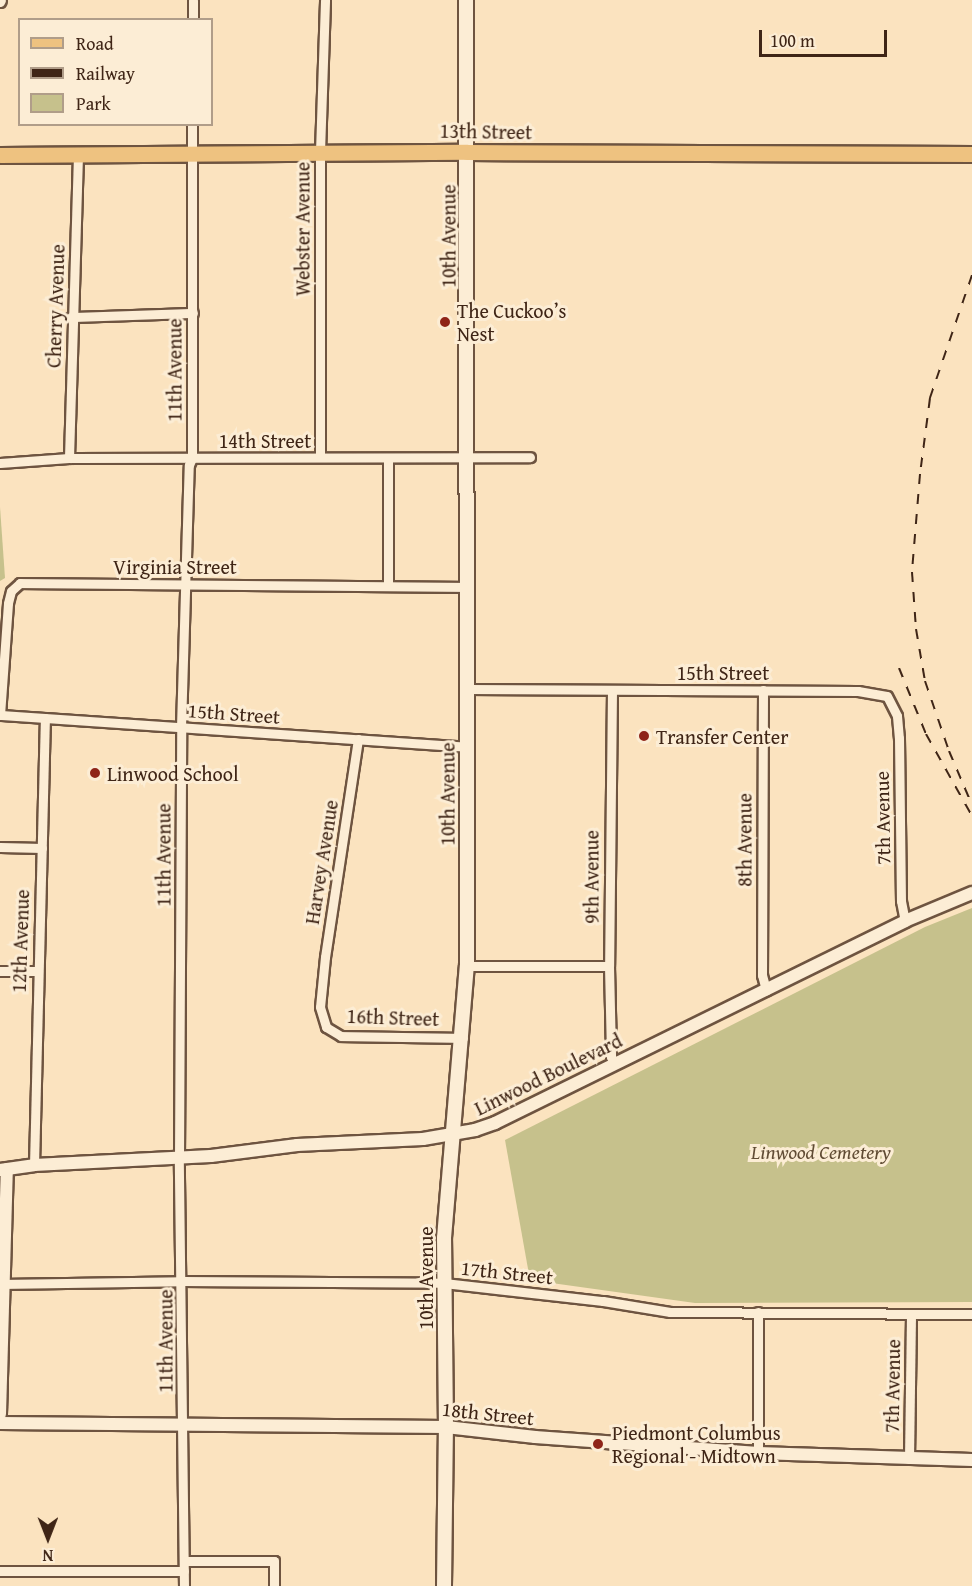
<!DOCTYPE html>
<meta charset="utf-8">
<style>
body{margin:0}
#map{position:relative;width:972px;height:1586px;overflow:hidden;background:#fbe3bf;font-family:"Gentium Book Plus",serif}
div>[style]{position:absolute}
.green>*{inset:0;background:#c6c18c}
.roads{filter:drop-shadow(2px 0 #6e5440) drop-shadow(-2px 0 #6e5440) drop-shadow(0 2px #6e5440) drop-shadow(0 -2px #6e5440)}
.minor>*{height:9px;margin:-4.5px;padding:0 4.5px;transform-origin:4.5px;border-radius:4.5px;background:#fcedd5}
.tertiary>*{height:12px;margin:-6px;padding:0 6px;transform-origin:6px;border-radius:6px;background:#fcedd5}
.secondary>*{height:14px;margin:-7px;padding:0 7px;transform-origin:7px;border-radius:7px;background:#fcedd5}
.primary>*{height:15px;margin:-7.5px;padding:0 7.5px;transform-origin:7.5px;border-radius:7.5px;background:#eec280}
.rail>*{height:2px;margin-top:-1px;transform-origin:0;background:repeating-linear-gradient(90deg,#3f2516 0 10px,transparent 0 20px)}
.dots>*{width:16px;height:16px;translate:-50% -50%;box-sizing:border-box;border:3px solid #fcedd5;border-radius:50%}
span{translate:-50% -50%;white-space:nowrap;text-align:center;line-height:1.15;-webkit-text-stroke:6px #fcedd5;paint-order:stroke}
.street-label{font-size:20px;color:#3f2516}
.poi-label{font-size:20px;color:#3f2516}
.left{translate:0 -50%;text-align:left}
.park-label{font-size:20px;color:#614c34;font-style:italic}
.legend{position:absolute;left:18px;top:18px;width:195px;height:108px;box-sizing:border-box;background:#fcedd5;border:2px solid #b09d89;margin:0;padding:8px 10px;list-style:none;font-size:18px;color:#3f2516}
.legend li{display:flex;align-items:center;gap:12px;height:30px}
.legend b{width:30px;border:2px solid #b09d89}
.north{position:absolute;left:18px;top:1508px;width:60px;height:60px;-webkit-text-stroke:4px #fcedd5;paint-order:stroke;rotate:180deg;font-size:16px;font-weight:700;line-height:24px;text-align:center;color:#3f2516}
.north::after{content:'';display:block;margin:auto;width:21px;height:27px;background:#3f2516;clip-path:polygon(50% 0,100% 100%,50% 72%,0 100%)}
.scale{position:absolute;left:759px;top:30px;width:128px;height:27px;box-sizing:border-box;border:3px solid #3f2516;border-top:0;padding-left:8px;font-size:18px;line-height:21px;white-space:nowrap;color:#3f2516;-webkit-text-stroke:4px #fcedd5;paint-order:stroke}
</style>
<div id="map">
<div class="green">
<div style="clip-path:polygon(0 507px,5px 578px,0 581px)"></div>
<div style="clip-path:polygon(972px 908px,972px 1302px,695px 1303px,530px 1280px,505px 1140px,925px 927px)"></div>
</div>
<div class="roads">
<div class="minor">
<div style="left:0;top:2px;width:2px;rotate:-63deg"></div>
<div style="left:193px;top:20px;width:20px;rotate:-90deg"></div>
<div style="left:71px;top:317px;width:122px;rotate:-1.9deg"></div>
<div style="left:320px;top:457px;width:305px;rotate:-90deg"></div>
<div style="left:320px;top:152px;width:152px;rotate:-88.1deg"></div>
<div style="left:69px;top:458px;width:304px;rotate:-88.3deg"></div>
<div style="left:0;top:463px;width:69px;rotate:-4.1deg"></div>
<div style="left:69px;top:458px;width:461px;rotate:-0.1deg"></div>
<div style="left:388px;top:586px;width:128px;rotate:-90deg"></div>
<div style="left:468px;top:689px;width:390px;rotate:0.3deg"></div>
<div style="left:858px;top:691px;width:29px;rotate:10deg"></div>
<div style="left:887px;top:696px;width:22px;rotate:63deg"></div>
<div style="left:897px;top:716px;width:22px;rotate:85deg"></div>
<div style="left:899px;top:738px;width:163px;rotate:89.3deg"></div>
<div style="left:901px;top:901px;width:20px;rotate:79deg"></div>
<div style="left:612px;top:690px;width:276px;rotate:90.6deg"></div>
<div style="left:609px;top:966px;width:91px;rotate:88.7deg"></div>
<div style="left:611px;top:1057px;width:8px;rotate:60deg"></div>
<div style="left:763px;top:690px;width:285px;rotate:90.2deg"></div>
<div style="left:762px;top:975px;width:16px;rotate:75deg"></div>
<div style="left:0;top:715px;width:112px;rotate:-85.9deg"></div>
<div style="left:8px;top:603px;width:12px;rotate:-76deg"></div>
<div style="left:11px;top:591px;width:12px;rotate:-42deg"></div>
<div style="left:20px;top:583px;width:447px;rotate:0.5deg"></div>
<div style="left:0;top:715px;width:467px;rotate:3.9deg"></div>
<div style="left:358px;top:739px;width:220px;rotate:98.6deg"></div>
<div style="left:325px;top:957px;width:50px;rotate:95.7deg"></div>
<div style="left:320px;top:1007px;width:21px;rotate:73deg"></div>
<div style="left:326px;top:1027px;width:17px;rotate:31deg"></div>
<div style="left:341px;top:1036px;width:122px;rotate:0.9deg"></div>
<div style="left:0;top:847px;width:42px;rotate:1.4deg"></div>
<div style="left:467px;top:966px;width:142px"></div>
<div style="left:0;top:971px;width:38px"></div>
<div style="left:34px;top:1165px;width:447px;rotate:-88.6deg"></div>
<div style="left:0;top:1284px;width:182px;rotate:-0.9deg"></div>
<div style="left:182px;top:1281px;width:262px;rotate:0.4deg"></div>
<div style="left:444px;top:1283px;width:160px;rotate:6.5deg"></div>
<div style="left:603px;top:1301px;width:68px;rotate:9.3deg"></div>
<div style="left:670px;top:1312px;width:302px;rotate:0.4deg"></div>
<div style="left:758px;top:1453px;width:141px;rotate:-90deg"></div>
<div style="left:909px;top:1459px;width:145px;rotate:-89.2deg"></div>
<div style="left:185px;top:1561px;width:89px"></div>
<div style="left:274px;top:1561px;width:25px;rotate:90deg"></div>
<div style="left:0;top:1571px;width:184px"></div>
<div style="left:184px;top:1586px;width:428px;rotate:-90.7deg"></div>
<div style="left:179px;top:1158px;width:431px;rotate:-89.7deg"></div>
<div style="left:181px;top:727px;width:262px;rotate:-88.3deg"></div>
<div style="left:189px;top:465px;width:8px;rotate:-67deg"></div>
<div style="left:192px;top:458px;width:334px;rotate:-90deg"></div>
</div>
<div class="tertiary">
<div style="left:0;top:1170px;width:34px;rotate:-8deg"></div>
<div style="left:34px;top:1165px;width:177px;rotate:-2.9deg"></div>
<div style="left:211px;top:1156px;width:87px;rotate:-7.3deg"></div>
<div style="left:297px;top:1145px;width:126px;rotate:-2.7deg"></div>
<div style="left:423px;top:1139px;width:53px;rotate:-9.8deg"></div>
<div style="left:475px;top:1130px;width:21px;rotate:-19deg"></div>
<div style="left:495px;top:1123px;width:457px;rotate:-26.2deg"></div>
<div style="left:905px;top:921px;width:73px;rotate:-22.7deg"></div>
<div style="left:0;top:1414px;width:245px;rotate:-88.4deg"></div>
<div style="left:0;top:1423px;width:446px;rotate:0.5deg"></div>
<div style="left:446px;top:1427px;width:90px;rotate:6.4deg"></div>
<div style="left:535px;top:1437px;width:224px;rotate:4.1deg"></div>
<div style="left:758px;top:1453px;width:214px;rotate:1.9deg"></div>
</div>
<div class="secondary">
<div style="left:444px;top:1586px;width:159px;rotate:-89.3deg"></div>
<div style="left:446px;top:1427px;width:189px;rotate:-90.6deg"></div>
<div style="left:444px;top:1238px;width:273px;rotate:-85.2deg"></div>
<div style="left:467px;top:966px;width:966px;rotate:-90.06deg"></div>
</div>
<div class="primary">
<div style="left:0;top:155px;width:467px;rotate:-0.4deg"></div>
<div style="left:467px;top:152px;width:505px;rotate:0.23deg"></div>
</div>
</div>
<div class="rail">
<div style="left:972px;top:275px;width:130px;rotate:108.9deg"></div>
<div style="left:930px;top:398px;width:77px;rotate:97.5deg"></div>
<div style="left:920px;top:474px;width:98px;rotate:94.7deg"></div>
<div style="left:912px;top:572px;width:57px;rotate:86deg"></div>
<div style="left:916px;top:629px;width:53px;rotate:80.2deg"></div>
<div style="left:925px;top:681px;width:74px;rotate:71.1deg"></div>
<div style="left:949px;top:751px;width:59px;rotate:66.9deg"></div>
<div style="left:899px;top:668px;width:71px;rotate:67.8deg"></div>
<div style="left:926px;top:734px;width:94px;rotate:60.7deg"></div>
</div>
<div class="dots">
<div style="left:445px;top:322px;background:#8f2418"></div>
<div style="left:644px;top:736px;background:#8f2418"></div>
<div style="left:95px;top:773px;background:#8f2418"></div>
<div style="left:598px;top:1444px;background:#8f2418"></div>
</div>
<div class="street-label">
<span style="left:486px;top:131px;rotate:1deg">13th Street</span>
<span style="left:302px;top:229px;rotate:-90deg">Webster Avenue</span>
<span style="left:448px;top:236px;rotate:-90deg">10th Avenue</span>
<span style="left:55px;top:306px;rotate:-88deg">Cherry Avenue</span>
<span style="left:174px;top:370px;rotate:-90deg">11th Avenue</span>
<span style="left:265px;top:440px">14th Street</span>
<span style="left:175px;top:566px">Virginia Street</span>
<span style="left:723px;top:672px">15th Street</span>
<span style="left:234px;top:713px;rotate:4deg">15th Street</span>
<span style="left:447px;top:794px;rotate:-90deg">10th Avenue</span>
<span style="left:882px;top:818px;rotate:-91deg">7th Avenue</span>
<span style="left:744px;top:840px;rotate:-90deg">8th Avenue</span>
<span style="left:163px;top:855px;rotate:-90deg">11th Avenue</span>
<span style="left:321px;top:862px;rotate:-81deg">Harvey Avenue</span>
<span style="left:591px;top:877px;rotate:-90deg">9th Avenue</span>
<span style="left:20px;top:941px;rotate:-88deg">12th Avenue</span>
<span style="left:393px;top:1017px;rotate:2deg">16th Street</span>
<span style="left:548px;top:1074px;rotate:-26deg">Linwood Boulevard</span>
<span style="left:507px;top:1272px;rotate:6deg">17th Street</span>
<span style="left:425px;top:1278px;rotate:-90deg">10th Avenue</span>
<span style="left:165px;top:1341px;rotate:-90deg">11th Avenue</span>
<span style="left:892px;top:1386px;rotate:-89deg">7th Avenue</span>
<span style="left:488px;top:1413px;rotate:6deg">18th Street</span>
</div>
<div class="poi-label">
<span class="left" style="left:457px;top:322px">The Cuckoo’s<br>Nest</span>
<span class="left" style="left:656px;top:736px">Transfer Center</span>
<span class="left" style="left:107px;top:773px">Linwood School</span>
<span class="left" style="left:612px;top:1444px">Piedmont Columbus<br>Regional - Midtown</span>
</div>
<div class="park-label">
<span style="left:821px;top:1151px">Linwood Cemetery</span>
</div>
<ul class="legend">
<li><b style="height:8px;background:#eec280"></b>Road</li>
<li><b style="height:8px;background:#3f2516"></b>Railway</li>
<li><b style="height:16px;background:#c6c18c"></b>Park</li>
</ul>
<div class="north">N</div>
<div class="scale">100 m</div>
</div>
